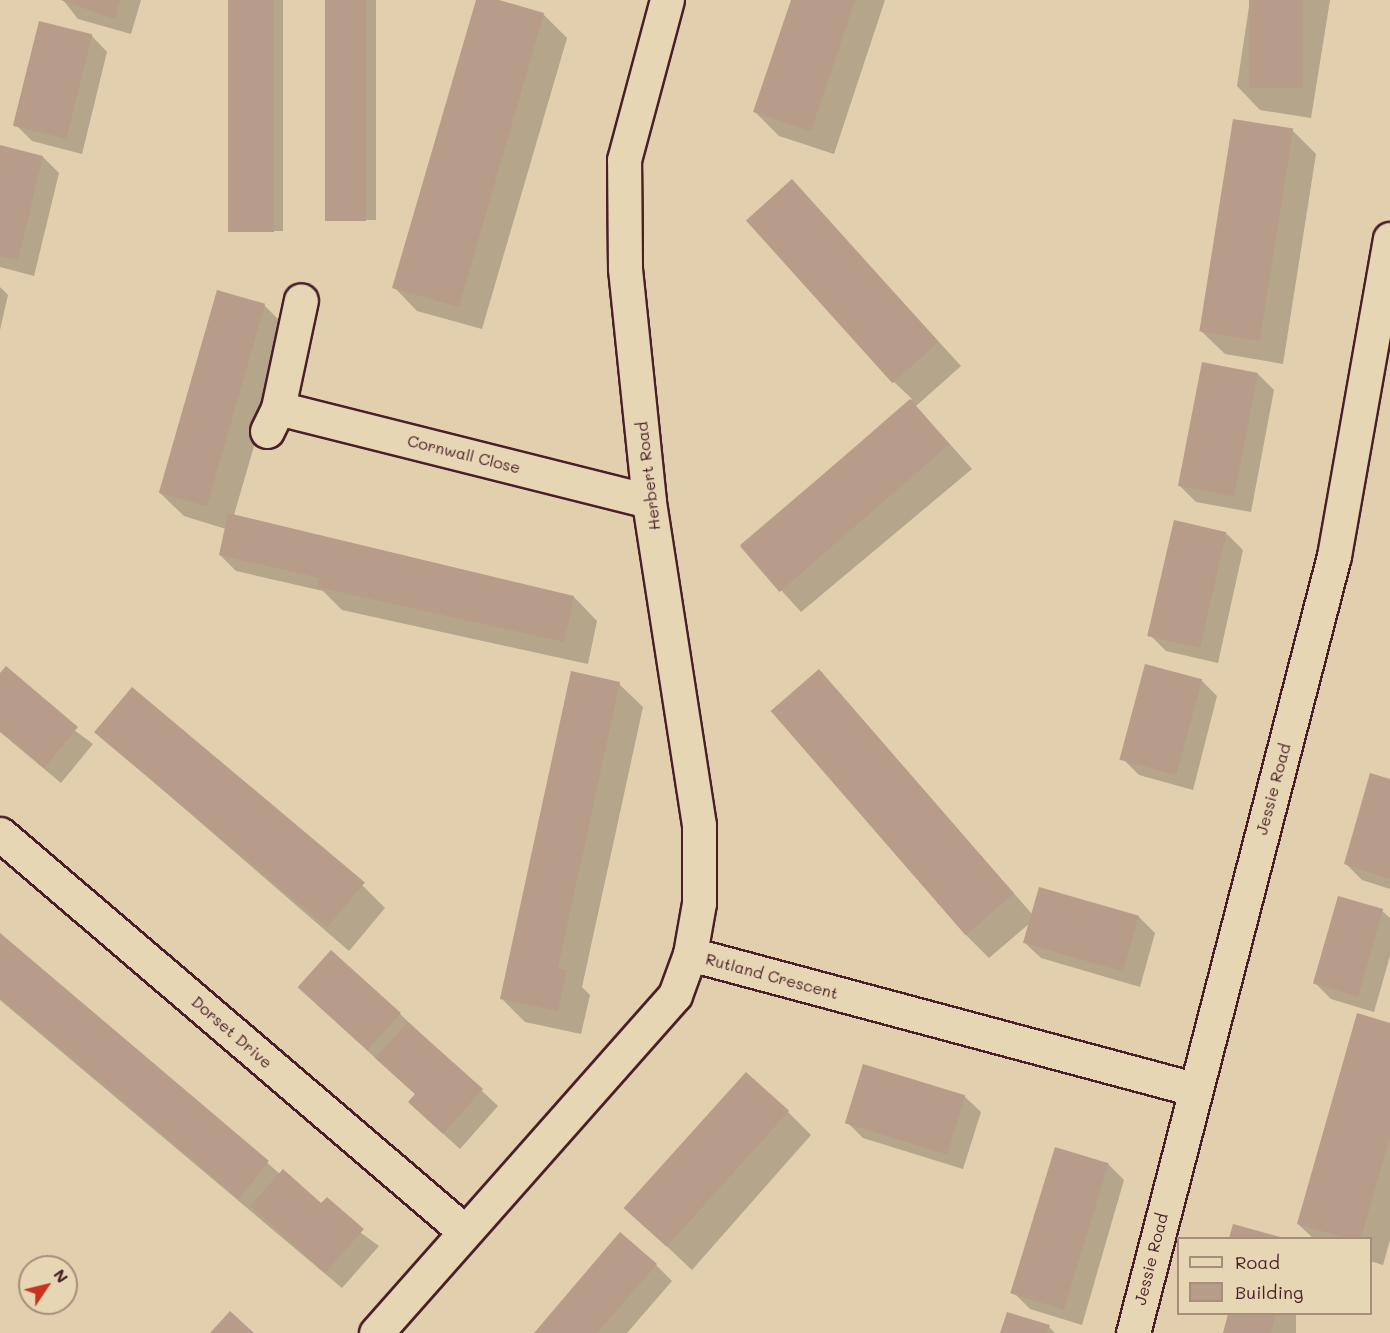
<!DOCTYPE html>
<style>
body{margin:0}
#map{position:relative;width:1390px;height:1333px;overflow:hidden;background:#e1cfae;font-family:Mali,sans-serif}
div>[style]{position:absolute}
.shadow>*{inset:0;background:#0003;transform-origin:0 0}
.building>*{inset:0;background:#b79d89;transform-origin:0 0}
.roads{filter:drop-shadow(2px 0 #4a1f2b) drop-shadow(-2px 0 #4a1f2b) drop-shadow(0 2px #4a1f2b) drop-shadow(0 -2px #4a1f2b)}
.minor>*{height:33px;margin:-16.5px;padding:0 16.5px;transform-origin:16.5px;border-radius:16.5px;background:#e7d6b3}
span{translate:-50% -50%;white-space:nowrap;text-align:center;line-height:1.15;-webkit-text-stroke:5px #e7d6b3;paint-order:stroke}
.street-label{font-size:16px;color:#4a1f2b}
.legend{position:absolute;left:1177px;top:1237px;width:195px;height:78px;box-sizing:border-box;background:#e7d6b3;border:2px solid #a88d7d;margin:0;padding:8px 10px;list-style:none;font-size:18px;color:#4a1f2b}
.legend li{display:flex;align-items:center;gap:12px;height:30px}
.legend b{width:30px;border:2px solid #a88d7d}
.north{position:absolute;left:18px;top:1255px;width:60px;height:60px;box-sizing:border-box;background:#e7d6b3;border:2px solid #a88d7d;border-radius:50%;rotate:55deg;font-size:16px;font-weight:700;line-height:24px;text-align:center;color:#4a1f2b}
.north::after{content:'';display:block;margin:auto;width:21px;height:27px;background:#c8321e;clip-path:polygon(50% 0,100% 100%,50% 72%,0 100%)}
</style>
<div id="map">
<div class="shadow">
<div style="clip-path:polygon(63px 0,141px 0,131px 34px,78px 19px)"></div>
<div style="left:230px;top:0;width:53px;height:231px"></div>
<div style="left:326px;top:0;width:50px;height:220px"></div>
<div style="clip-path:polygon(477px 0,543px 14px,567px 38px,482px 329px,417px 311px,394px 287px)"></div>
<div style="clip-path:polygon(792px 0,885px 0,834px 154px,779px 136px,755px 112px)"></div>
<div style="clip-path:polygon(1250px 0,1330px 0,1311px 118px,1260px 110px,1237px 86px)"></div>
<div style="clip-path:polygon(91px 35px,107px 52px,82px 154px,32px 141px,16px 125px)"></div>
<div style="clip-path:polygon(1293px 131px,1316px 154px,1283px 364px,1225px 354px,1201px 331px)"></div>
<div style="clip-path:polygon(0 147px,43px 157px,59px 173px,34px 276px,0 267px)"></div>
<div style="clip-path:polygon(792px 181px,961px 366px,916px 406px,972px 469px,801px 612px,740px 545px,912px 399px,894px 382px)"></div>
<div style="clip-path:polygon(0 287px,8px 295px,0 330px)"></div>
<div style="clip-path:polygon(264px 305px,288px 329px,234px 515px,574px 597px,597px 621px,588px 664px,342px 610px,323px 591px,236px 571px,220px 555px,226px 529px,184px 516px,160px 493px)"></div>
<div style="clip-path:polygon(1258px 374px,1274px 390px,1251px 512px,1196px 502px,1180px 486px)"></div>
<div style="clip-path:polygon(1227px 534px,1243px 550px,1218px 663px,1166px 651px,1150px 635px)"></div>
<div style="clip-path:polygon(818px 671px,1032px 914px,1040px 888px,1139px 917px,1155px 933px,1140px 987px,1041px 958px,1024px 942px,1030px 923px,989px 958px,966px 935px)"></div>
<div style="clip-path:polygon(0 675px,93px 744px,61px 783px,0 732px)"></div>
<div style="clip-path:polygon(1201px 680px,1217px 696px,1193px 790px,1139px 775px,1123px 759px)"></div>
<div style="clip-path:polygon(619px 684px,643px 707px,582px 987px,590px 995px,581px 1034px,525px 1022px,502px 999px)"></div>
<div style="clip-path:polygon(96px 732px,362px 885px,385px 908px,349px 951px)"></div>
<div style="clip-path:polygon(1390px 781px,1390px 889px,1362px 880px,1346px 864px)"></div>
<div style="clip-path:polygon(1382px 911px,1390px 918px,1390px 956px,1374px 1012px,1331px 999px,1315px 983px)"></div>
<div style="clip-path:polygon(0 933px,280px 1174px,379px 1246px,342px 1288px,0 1000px)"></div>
<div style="clip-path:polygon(315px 1003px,400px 1014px,498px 1106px,460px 1149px,426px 1118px,416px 1095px)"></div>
<div style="clip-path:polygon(1390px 1025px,1390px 1240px,1383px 1265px,1370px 1261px,1370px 1238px,1313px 1238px,1298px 1224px)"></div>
<div style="clip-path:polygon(964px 1096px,981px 1112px,963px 1169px,863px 1138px,847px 1122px)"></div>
<div style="clip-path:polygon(788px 1112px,811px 1135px,692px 1270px,627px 1209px)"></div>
<div style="clip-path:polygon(1108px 1164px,1124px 1180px,1082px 1325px,1030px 1309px,1014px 1293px)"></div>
<div style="clip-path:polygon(1234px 1226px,1281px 1238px,1231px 1238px)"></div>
<div style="clip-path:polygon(656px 1265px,672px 1281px,627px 1333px,536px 1333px)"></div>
<div style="left:1229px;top:1314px;width:67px;height:20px"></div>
<div style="clip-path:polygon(1049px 1327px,1055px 1333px,1002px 1333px)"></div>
</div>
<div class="building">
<div style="clip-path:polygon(61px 0,120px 0,115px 19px)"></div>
<div style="left:228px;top:0;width:46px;height:232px"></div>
<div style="left:325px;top:0;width:41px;height:221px"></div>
<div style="clip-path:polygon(476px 0,499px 0,544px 13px,459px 307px,392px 288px)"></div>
<div style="clip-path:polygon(791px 0,855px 0,811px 131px,753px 112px)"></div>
<div style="left:1249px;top:0;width:54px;height:88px"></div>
<div style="left:39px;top:21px;width:55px;height:108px;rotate:14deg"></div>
<div style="left:1233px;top:119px;width:61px;height:215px;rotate:9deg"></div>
<div style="clip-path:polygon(0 145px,43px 156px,18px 260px,0 256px)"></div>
<div style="left:792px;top:179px;width:219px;height:62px;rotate:48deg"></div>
<div style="left:217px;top:290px;width:50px;height:211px;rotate:16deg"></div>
<div style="left:1202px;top:362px;width:57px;height:126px;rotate:11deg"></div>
<div style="left:910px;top:399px;width:60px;height:225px;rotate:49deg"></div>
<div style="clip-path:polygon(228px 513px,574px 596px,564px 642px,317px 587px,319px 578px,219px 555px)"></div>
<div style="left:1174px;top:520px;width:54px;height:119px;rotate:13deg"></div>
<div style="left:1145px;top:664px;width:59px;height:99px;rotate:15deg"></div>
<div style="clip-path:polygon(6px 666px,78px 727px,44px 768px,0 731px,0 673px)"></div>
<div style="left:819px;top:669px;width:297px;height:64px;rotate:49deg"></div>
<div style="clip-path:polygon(571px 671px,620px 682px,558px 968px,567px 970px,558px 1011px,500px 999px)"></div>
<div style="left:132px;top:687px;width:304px;height:59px;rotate:40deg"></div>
<div style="clip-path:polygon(1370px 773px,1390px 779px,1390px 879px,1344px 864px)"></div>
<div style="left:1039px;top:887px;width:104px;height:58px;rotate:16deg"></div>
<div style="left:1338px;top:896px;width:47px;height:91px;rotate:16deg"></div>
<div style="clip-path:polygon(0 933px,269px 1161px,239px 1199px,0 998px)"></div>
<div style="left:331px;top:950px;width:94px;height:50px;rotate:42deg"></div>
<div style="clip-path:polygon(1357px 1013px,1390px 1023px,1390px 1136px,1361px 1238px,1346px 1238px,1297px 1224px)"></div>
<div style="clip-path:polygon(408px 1022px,483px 1089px,443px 1134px,408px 1102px,415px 1094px,375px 1058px)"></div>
<div style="left:863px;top:1064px;width:107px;height:62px;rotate:17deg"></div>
<div style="left:746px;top:1072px;width:58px;height:183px;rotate:42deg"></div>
<div style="left:1055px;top:1147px;width:56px;height:153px;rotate:17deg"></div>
<div style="clip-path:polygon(283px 1169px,321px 1203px,327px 1197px,364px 1229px,325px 1273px,250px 1206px)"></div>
<div style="clip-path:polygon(1233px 1224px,1284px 1238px,1229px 1238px)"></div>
<div style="clip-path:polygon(620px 1232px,657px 1264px,597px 1333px,534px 1333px)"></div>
<div style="clip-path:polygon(230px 1311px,254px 1333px,210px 1333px)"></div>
<div style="clip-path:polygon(1007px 1312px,1050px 1325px,1047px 1333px,1000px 1333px)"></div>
<div style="clip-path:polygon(1228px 1314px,1276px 1314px,1271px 1333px,1223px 1333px)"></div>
</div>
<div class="roads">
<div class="minor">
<div style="left:278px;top:408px;width:382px;rotate:14.1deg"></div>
<div style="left:267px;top:431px;width:25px;rotate:-64deg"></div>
<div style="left:278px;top:408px;width:110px;rotate:-78deg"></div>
<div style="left:0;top:834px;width:609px;rotate:40.54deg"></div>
<div style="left:690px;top:954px;width:522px;rotate:15deg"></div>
<div style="left:376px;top:1333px;width:451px;rotate:-48.5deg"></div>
<div style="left:675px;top:995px;width:44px;rotate:-69.9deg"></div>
<div style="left:690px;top:954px;width:52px;rotate:-80deg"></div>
<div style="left:699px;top:903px;width:78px;rotate:-90deg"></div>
<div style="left:699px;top:825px;width:328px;rotate:-98.8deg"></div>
<div style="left:649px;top:501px;width:234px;rotate:-95.9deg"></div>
<div style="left:625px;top:268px;width:108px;rotate:-90.5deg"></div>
<div style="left:624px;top:160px;width:166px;rotate:-75deg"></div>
<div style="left:1133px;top:1333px;width:803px;rotate:-75.5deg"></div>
<div style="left:1334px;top:556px;width:322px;rotate:-80deg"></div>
</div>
</div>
<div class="street-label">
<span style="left:464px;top:454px;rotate:14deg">Cornwall Close</span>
<span style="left:648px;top:476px;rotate:-97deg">Herbert Road</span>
<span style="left:1273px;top:789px;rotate:-75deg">Jessie Road</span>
<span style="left:772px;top:976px;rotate:15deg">Rutland Crescent</span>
<span style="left:232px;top:1032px;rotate:41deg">Dorset Drive</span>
<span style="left:1151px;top:1259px;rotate:-76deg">Jessie Road</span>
</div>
<ul class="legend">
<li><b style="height:8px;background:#e7d6b3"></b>Road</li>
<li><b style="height:16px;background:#b79d89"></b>Building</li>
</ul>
<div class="north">N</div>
</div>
